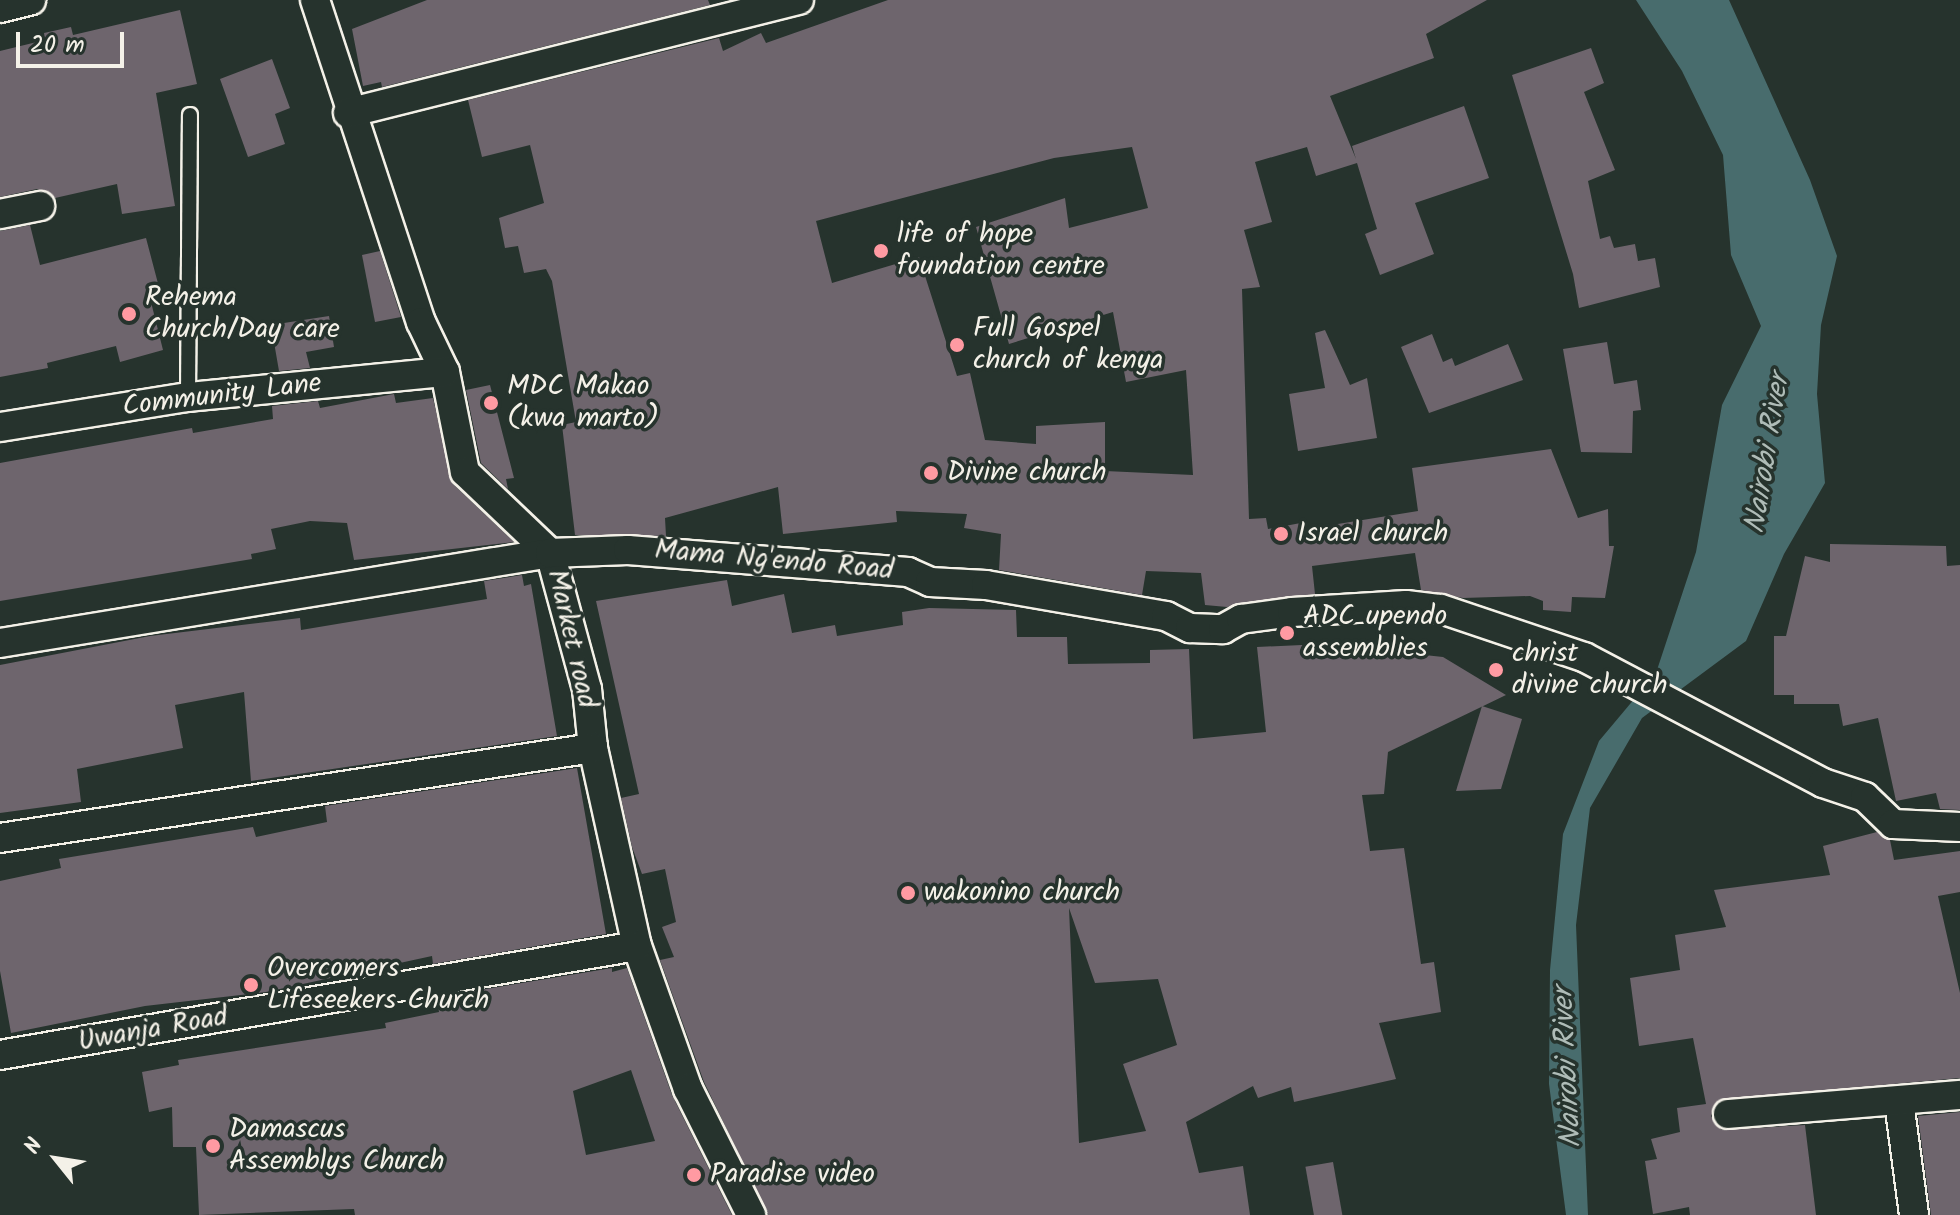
<!DOCTYPE html>
<style>
body{margin:0}
#map{position:relative;width:1960px;height:1215px;overflow:hidden;background:#26332d;font-family:Kalam,sans-serif}
div>[style]{position:absolute}
.water>*{inset:0;background:#486c6d}
.building>*{inset:0;background:#6e656d;transform-origin:0 0}
.roads{filter:drop-shadow(2px 0 #f4f1e8) drop-shadow(-2px 0 #f4f1e8) drop-shadow(0 2px #f4f1e8) drop-shadow(0 -2px #f4f1e8)}
.service>*{height:14px;margin:-7px;padding:0 7px;transform-origin:7px;border-radius:7px;background:#26332d}
.minor>*{height:28px;margin:-14px;padding:0 14px;transform-origin:14px;border-radius:14px;background:#26332d}
.dots>*{width:22px;height:22px;translate:-50% -50%;box-sizing:border-box;border:4px solid #26332d;border-radius:50%}
span{translate:-50% -50%;white-space:nowrap;text-align:center;line-height:1.15;-webkit-text-stroke:7px #26332d;paint-order:stroke}
.poi-label{font-size:28px;color:#f4f1e8}
.left{translate:0 -50%;text-align:left}
.street-label{font-size:28px;color:#f4f1e8}
.water-label{font-size:30px;color:#afbcb7;font-style:italic}
.north{position:absolute;left:16px;top:1119px;width:80px;height:80px;-webkit-text-stroke:6px #26332d;paint-order:stroke;rotate:300deg;font-size:22px;font-weight:700;line-height:32px;text-align:center;color:#f4f1e8}
.north::after{content:'';display:block;margin:auto;width:28px;height:36px;background:#f4f1e8;clip-path:polygon(50% 0,100% 100%,50% 72%,0 100%)}
.scale{position:absolute;left:16px;top:32px;width:108px;height:36px;box-sizing:border-box;border:4px solid #f4f1e8;border-top:0;padding-left:10px;font-size:24px;line-height:28px;white-space:nowrap;color:#f4f1e8;-webkit-text-stroke:6px #26332d;paint-order:stroke}
</style>
<div id="map">
<div class="water">
<div style="clip-path:polygon(1636px 0,1729px 0,1810px 180px,1837px 256px,1821px 325px,1817px 394px,1825px 483px,1784px 554px,1746px 641px,1642px 718px,1590px 808px,1576px 925px,1588px 1215px,1566px 1215px,1549px 1084px,1550px 970px,1563px 834px,1599px 741px,1656px 673px,1696px 552px,1722px 405px,1761px 326px,1731px 255px,1723px 155px,1682px 71px)"></div>
</div>
<div class="building">
<div style="clip-path:polygon(427px 0,708px 0,710px 5px,382px 87px,381px 82px,363px 86px,352px 29px)"></div>
<div style="clip-path:polygon(evenodd,888px 0,1487px 0,1426px 34px,1434px 58px,1330px 96px,1356px 159px,1352px 146px,1464px 106px,1489px 178px,1415px 203px,1434px 254px,1380px 275px,1365px 234px,1377px 229px,1357px 163px,1316px 176px,1307px 147px,1255px 162px,1272px 222px,1244px 230px,1260px 287px,1242px 289px,1249px 519px,1266px 518px,1268px 529px,1306px 522px,1307px 529px,1418px 511px,1412px 468px,1551px 449px,1578px 518px,1608px 509px,1609px 546px,1614px 546px,1605px 598px,1572px 597px,1571px 612px,1543px 610px,1543px 601px,1530px 596px,1463px 598px,1421px 590px,1415px 553px,1312px 566px,1315px 594px,1227px 607px,1205px 605px,1201px 573px,1146px 571px,1142px 595px,999px 570px,1001px 534px,964px 528px,967px 514px,896px 511px,897px 522px,783px 534px,778px 487px,665px 518px,666px 536px,575px 535px,562px 425px,576px 422px,552px 281px,546px 269px,524px 273px,518px 246px,505px 248px,499px 218px,544px 203px,530px 145px,482px 157px,468px 100px,719px 38px,723px 51px,761px 33px,766px 43px,888px 0,1132px 147px,1148px 208px,1069px 228px,1065px 198px,976px 227px,1009px 344px,1113px 312px,1126px 382px,1186px 370px,1193px 475px,1105px 471px,1105px 422px,1036px 426px,1036px 444px,985px 440px,970px 373px,957px 376px,919px 257px,832px 283px,816px 221px,1054px 158px,1132px 147px)"></div>
<div style="clip-path:polygon(180px 10px,197px 84px,156px 93px,175px 206px,122px 214px,117px 184px,55px 198px,37px 189px,0 197px,0 51px,45px 40px,44px 33px,71px 27px,73px 35px)"></div>
<div style="clip-path:polygon(1591px 48px,1604px 83px,1584px 92px,1615px 170px,1588px 181px,1600px 239px,1610px 236px,1614px 248px,1635px 244px,1638px 261px,1655px 258px,1660px 287px,1579px 308px,1573px 274px,1512px 75px)"></div>
<div style="clip-path:polygon(272px 59px,290px 108px,275px 114px,285px 144px,248px 157px,220px 79px)"></div>
<div style="clip-path:polygon(30px 225px,40px 265px,146px 238px,160px 291px,149px 294px,163px 350px,120px 362px,116px 346px,47px 363px,48px 368px,0 377px,0 231px)"></div>
<div style="clip-path:polygon(380px 251px,401px 317px,375px 322px,362px 255px)"></div>
<div style="clip-path:polygon(329px 316px,334px 347px,306px 352px,310px 368px,279px 371px,271px 325px)"></div>
<div style="clip-path:polygon(1325px 330px,1350px 385px,1367px 378px,1377px 438px,1298px 451px,1289px 394px,1325px 388px,1315px 333px)"></div>
<div style="clip-path:polygon(1432px 334px,1443px 362px,1452px 358px,1455px 366px,1508px 344px,1523px 380px,1429px 413px,1401px 347px)"></div>
<div style="clip-path:polygon(1607px 342px,1614px 384px,1637px 380px,1641px 410px,1633px 411px,1632px 453px,1581px 452px,1563px 349px)"></div>
<div style="clip-path:polygon(490px 385px,514px 478px,506px 479px,508px 489px,481px 463px,466px 390px)"></div>
<div style="clip-path:polygon(394px 394px,396px 403px,433px 398px,453px 484px,514px 542px,354px 560px,347px 523px,310px 521px,271px 529px,276px 549px,251px 554px,252px 559px,0 601px,0 463px,192px 428px,193px 433px,273px 419px,272px 406px,318px 401px,320px 408px)"></div>
<div style="clip-path:polygon(1830px 544px,1946px 546px,1947px 566px,1960px 565px,1960px 810px,1940px 809px,1936px 793px,1896px 801px,1878px 718px,1843px 726px,1839px 704px,1794px 704px,1794px 695px,1774px 695px,1774px 636px,1786px 636px,1805px 556px,1830px 562px)"></div>
<div style="clip-path:polygon(522px 575px,524px 586px,531px 584px,557px 736px,251px 781px,244px 692px,175px 705px,183px 748px,77px 769px,81px 802px,0 813px,0 665px,150px 636px,300px 618px,301px 630px,487px 599px,484px 581px)"></div>
<div style="clip-path:polygon(evenodd,727px 580px,732px 606px,784px 594px,792px 633px,835px 625px,837px 636px,903px 625px,902px 612px,929px 608px,1016px 610px,1017px 637px,1067px 637px,1068px 664px,1150px 663px,1150px 650px,1189px 649px,1193px 739px,1266px 732px,1257px 647px,1323px 644px,1443px 657px,1506px 695px,1388px 752px,1384px 794px,1362px 795px,1370px 851px,1404px 848px,1421px 964px,1434px 962px,1441px 1012px,1379px 1023px,1396px 1079px,1294px 1102px,1291px 1087px,1258px 1098px,1253px 1086px,1186px 1122px,1199px 1173px,1243px 1166px,1250px 1215px,768px 1215px,704px 1082px,660px 960px,674px 957px,662px 927px,676px 922px,665px 869px,642px 874px,632px 847px,621px 798px,639px 794px,596px 601px,727px 580px,1069px 908px,1095px 983px,1158px 979px,1177px 1045px,1123px 1064px,1146px 1131px,1079px 1143px,1069px 908px)"></div>
<div style="clip-path:polygon(1482px 706px,1522px 719px,1501px 789px,1456px 791px)"></div>
<div style="clip-path:polygon(577px 768px,606px 934px,433px 964px,432px 956px,266px 992px,145px 1006px,11px 1033px,0 971px,0 881px,61px 868px,59px 859px,253px 827px,256px 837px,327px 822px,325px 806px)"></div>
<div style="clip-path:polygon(1877px 832px,1890px 840px,1894px 860px,1960px 851px,1960px 892px,1938px 896px,1960px 993px,1960px 1078px,1719px 1100px,1711px 1116px,1721px 1130px,1805px 1125px,1816px 1215px,1690px 1215px,1689px 1207px,1653px 1214px,1645px 1161px,1657px 1159px,1651px 1139px,1680px 1132px,1677px 1108px,1706px 1104px,1693px 1038px,1639px 1046px,1630px 978px,1680px 970px,1675px 935px,1726px 927px,1714px 890px,1830px 875px,1823px 846px)"></div>
<div style="clip-path:polygon(evenodd,612px 968px,612px 972px,627px 968px,672px 1095px,732px 1215px,355px 1215px,354px 1209px,199px 1215px,196px 1147px,173px 1147px,172px 1107px,149px 1112px,142px 1072px,179px 1065px,178px 1060px,386px 1028px,385px 1023px,439px 1012px,437px 997px,612px 968px,631px 1070px,655px 1141px,586px 1155px,573px 1091px,631px 1070px)"></div>
<div style="clip-path:polygon(1960px 1112px,1960px 1215px,1931px 1215px,1918px 1116px)"></div>
<div style="left:1333px;top:1162px;width:54px;height:28px;rotate:80deg"></div>
</div>
<div class="roads">
<div class="service">
<div style="left:188px;top:397px;width:282px;rotate:-89.6deg"></div>
</div>
<div class="minor">
<div style="left:315px;top:0;width:339px;rotate:71.8deg"></div>
<div style="left:421px;top:322px;width:55px;rotate:64.4deg"></div>
<div style="left:445px;top:372px;width:102px;rotate:78.7deg"></div>
<div style="left:465px;top:472px;width:117px;rotate:43.6deg"></div>
<div style="left:550px;top:553px;width:141px;rotate:74.8deg"></div>
<div style="left:587px;top:689px;width:59px;rotate:84.2deg"></div>
<div style="left:593px;top:748px;width:203px;rotate:77.5deg"></div>
<div style="left:637px;top:946px;width:152px;rotate:70.4deg"></div>
<div style="left:688px;top:1089px;width:141px;rotate:63.4deg"></div>
<div style="left:0;top:8px;width:32px;rotate:-14deg"></div>
<div style="left:348px;top:113px;width:465px;rotate:-14.1deg"></div>
<div style="left:0;top:214px;width:41px;rotate:-11.3deg"></div>
<div style="left:0;top:427px;width:190px;rotate:-9.1deg"></div>
<div style="left:188px;top:397px;width:258px;rotate:-5.6deg"></div>
<div style="left:0;top:643px;width:557px;rotate:-9.29deg"></div>
<div style="left:550px;top:553px;width:78px;rotate:-2.2deg"></div>
<div style="left:628px;top:550px;width:281px;rotate:4.5deg"></div>
<div style="left:908px;top:572px;width:24px;rotate:24deg"></div>
<div style="left:930px;top:582px;width:56px;rotate:3.1deg"></div>
<div style="left:986px;top:585px;width:183px;rotate:9.8deg"></div>
<div style="left:1166px;top:616px;width:27px;rotate:27deg"></div>
<div style="left:1190px;top:628px;width:33px;rotate:2deg"></div>
<div style="left:1223px;top:629px;width:21px;rotate:-29deg"></div>
<div style="left:1241px;top:619px;width:51px;rotate:-7.8deg"></div>
<div style="left:1292px;top:612px;width:114px;rotate:-3.5deg"></div>
<div style="left:1406px;top:605px;width:35px;rotate:7deg"></div>
<div style="left:1441px;top:609px;width:151px;rotate:18.6deg"></div>
<div style="left:1584px;top:657px;width:270px;rotate:27.8deg"></div>
<div style="left:1823px;top:783px;width:44px;rotate:18.4deg"></div>
<div style="left:1865px;top:797px;width:39px;rotate:44deg"></div>
<div style="left:1893px;top:824px;width:67px;rotate:2.6deg"></div>
<div style="left:0;top:838px;width:600px;rotate:-8.63deg"></div>
<div style="left:0;top:1055px;width:646px;rotate:-9.71deg"></div>
<div style="left:1899px;top:1102px;width:114px;rotate:82.4deg"></div>
<div style="left:1728px;top:1114px;width:233px;rotate:-4.7deg"></div>
</div>
</div>
<div class="dots">
<div style="left:881px;top:251px;background:#ff9aa2"></div>
<div style="left:129px;top:314px;background:#ff9aa2"></div>
<div style="left:957px;top:345px;background:#ff9aa2"></div>
<div style="left:491px;top:403px;background:#ff9aa2"></div>
<div style="left:931px;top:473px;background:#ff9aa2"></div>
<div style="left:1281px;top:534px;background:#ff9aa2"></div>
<div style="left:1287px;top:633px;background:#ff9aa2"></div>
<div style="left:1496px;top:670px;background:#ff9aa2"></div>
<div style="left:908px;top:893px;background:#ff9aa2"></div>
<div style="left:251px;top:985px;background:#ff9aa2"></div>
<div style="left:213px;top:1146px;background:#ff9aa2"></div>
<div style="left:694px;top:1175px;background:#ff9aa2"></div>
</div>
<div class="poi-label">
<span class="left" style="left:897px;top:251px">life of hope<br>foundation centre</span>
<span class="left" style="left:145px;top:314px">Rehema<br>Church/Day care</span>
<span class="left" style="left:973px;top:345px">Full Gospel<br>church of kenya</span>
<span class="left" style="left:507px;top:403px">MDC Makao<br>(kwa marto)</span>
<span class="left" style="left:947px;top:473px">Divine church</span>
<span class="left" style="left:1297px;top:534px">Israel church</span>
<span class="left" style="left:1303px;top:633px">ADC upendo<br>assemblies</span>
<span class="left" style="left:1512px;top:670px">christ<br>divine church</span>
<span class="left" style="left:924px;top:893px">wakonino church</span>
<span class="left" style="left:267px;top:985px">Overcomers<br>Lifeseekers Church</span>
<span class="left" style="left:229px;top:1146px">Damascus<br>Assemblys Church</span>
<span class="left" style="left:710px;top:1175px">Paradise video</span>
</div>
<div class="street-label">
<span style="left:222px;top:396px;rotate:-7deg">Community Lane</span>
<span style="left:774px;top:561px;rotate:5deg">Mama Ng'endo Road</span>
<span style="left:571px;top:639px;rotate:77deg">Market road</span>
<span style="left:153px;top:1030px;rotate:-10deg">Uwanja Road</span>
</div>
<div class="water-label">
<span style="left:1768px;top:454px;rotate:-81deg">Nairobi River</span>
<span style="left:1568px;top:1068px;rotate:-93deg">Nairobi River</span>
</div>
<div class="north">N</div>
<div class="scale">20 m</div>
</div>
